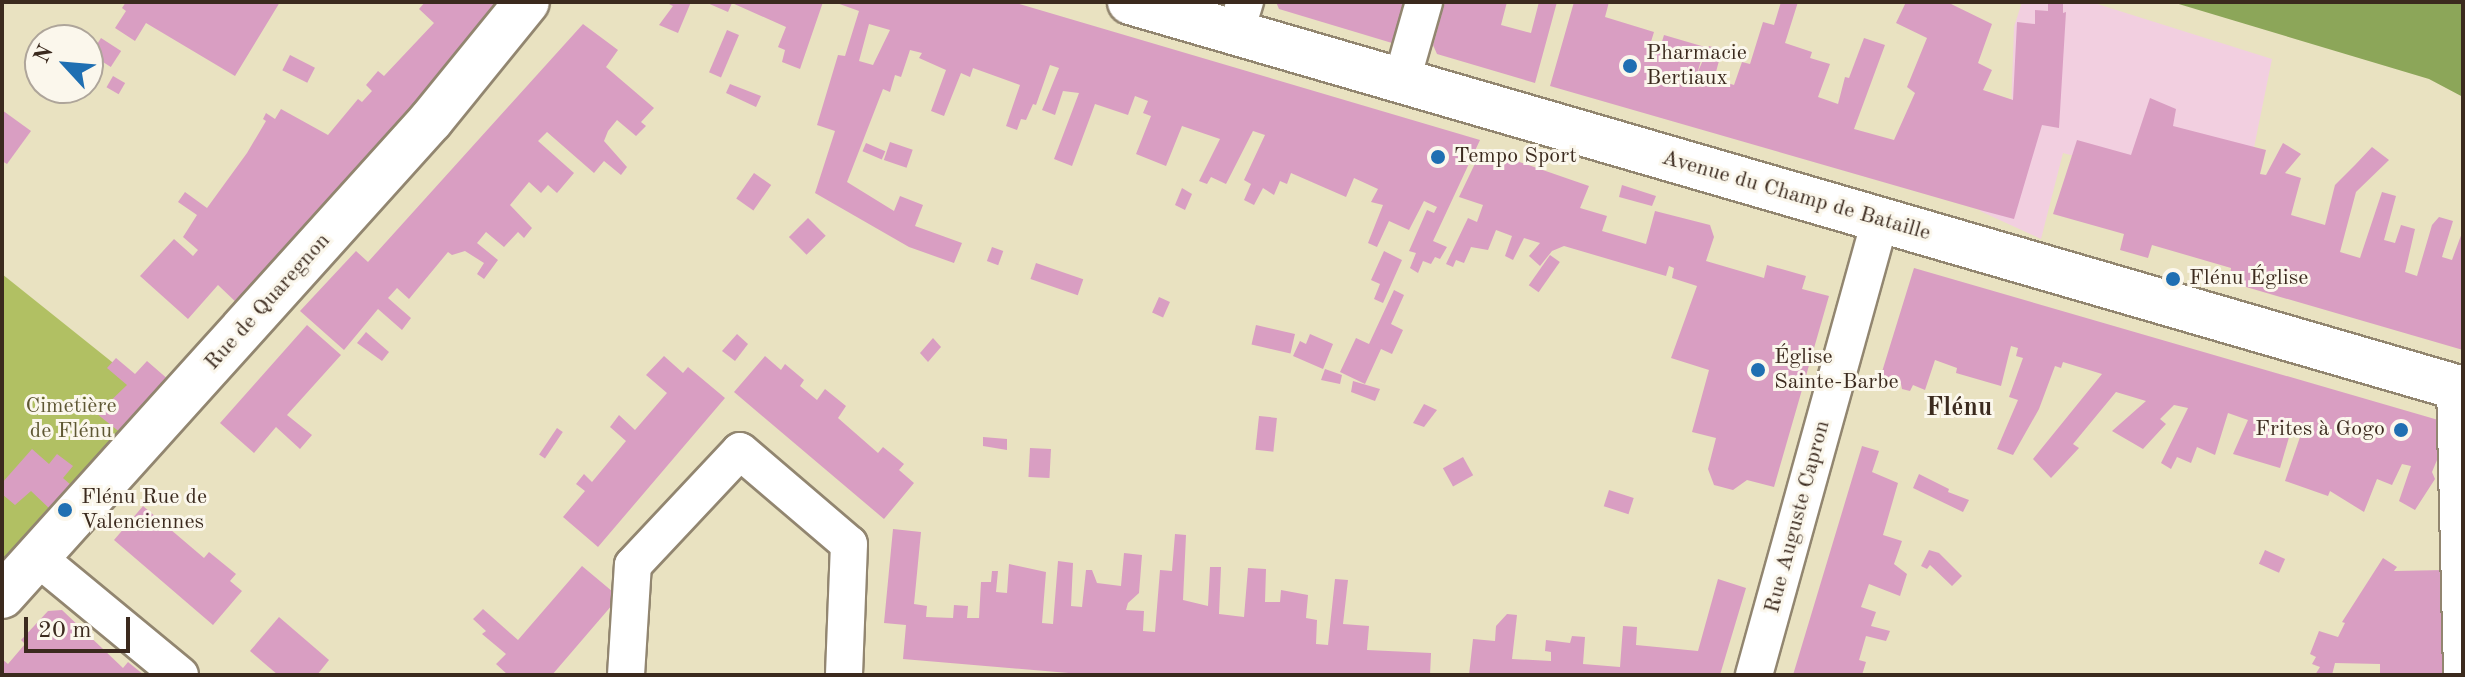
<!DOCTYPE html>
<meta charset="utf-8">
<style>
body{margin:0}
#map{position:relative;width:2465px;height:677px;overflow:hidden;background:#e9e2c1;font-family:"Old Standard TT",serif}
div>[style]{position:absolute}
.built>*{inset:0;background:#f2cfe0}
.green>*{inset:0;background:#b1c063}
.forest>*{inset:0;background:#8ca659}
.building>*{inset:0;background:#d99ec2;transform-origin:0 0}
.roads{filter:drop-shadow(2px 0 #928670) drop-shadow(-2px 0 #928670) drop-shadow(0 2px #928670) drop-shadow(0 -2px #928670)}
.street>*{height:36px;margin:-18px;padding:0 18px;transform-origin:18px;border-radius:18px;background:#fff}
.secondary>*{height:44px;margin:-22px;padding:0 22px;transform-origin:22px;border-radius:22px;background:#fff}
.dots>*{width:22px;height:22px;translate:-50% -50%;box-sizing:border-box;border:4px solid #fbf7ec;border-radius:50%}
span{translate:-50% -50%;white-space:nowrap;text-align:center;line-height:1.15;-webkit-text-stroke:6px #fbf7ec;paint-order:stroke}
.poi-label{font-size:22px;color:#3b2a1e}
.left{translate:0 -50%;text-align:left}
.right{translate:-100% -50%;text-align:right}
.street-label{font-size:22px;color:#3b2a1e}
.park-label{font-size:22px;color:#5e5733}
.quarter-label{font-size:26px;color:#3b2a1e;font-weight:700}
.frame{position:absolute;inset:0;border:4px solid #3b2a1e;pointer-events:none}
.north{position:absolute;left:24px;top:24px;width:80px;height:80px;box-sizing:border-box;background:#fbf7ec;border:2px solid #aea59a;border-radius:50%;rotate:296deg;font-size:22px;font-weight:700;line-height:32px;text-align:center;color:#3b2a1e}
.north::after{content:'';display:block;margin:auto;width:28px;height:36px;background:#1f6fb2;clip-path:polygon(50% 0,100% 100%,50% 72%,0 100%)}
.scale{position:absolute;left:24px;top:617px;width:106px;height:36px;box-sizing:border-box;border:4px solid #3b2a1e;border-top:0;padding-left:10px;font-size:24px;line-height:28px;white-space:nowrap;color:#3b2a1e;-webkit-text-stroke:6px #fbf7ec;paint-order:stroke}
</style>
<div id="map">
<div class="built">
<div style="clip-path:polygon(2022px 2px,2091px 2px,2272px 59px,2247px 182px,2163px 180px,2063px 153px,2041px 239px,1980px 211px,2011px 112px,2014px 27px)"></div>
</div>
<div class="green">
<div style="clip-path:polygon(2px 274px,172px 410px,2px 596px)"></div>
</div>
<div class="forest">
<div style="clip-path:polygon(2172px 2px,2463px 2px,2463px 97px,2429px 79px)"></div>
</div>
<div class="building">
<div style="clip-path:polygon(126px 2px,280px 2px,235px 76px,146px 23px,135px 41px,115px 28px,126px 11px,122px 8px)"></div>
<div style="clip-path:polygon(425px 2px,511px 2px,240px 306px,218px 285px,188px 319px,140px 276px,174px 239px,193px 256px,198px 250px,183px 237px,197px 215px,178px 202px,185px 192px,207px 208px,247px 153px,266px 121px,263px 119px,266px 113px,275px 119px,281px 109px,328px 135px,358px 99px,362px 102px,372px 91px,366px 85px,378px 71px,384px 76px,434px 23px,419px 9px)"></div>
<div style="clip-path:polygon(665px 2px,691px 2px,678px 33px,659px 25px,673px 6px)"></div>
<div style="clip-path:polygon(705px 2px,823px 2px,800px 69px,782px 62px,785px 50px,778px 47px,786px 27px,732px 3px,728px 12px)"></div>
<div style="clip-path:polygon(evenodd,834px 2px,1013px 2px,1480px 140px,1433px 241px,1447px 247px,1440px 259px,1435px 257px,1431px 264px,1423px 261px,1418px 273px,1410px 268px,1416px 253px,1409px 251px,1427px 210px,1434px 213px,1437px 207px,1424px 201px,1409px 230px,1389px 221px,1377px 247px,1368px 243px,1383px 205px,1371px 202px,1378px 189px,1354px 178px,1346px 197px,1291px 173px,1287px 184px,1280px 181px,1274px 195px,1263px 188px,1254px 205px,1244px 200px,1251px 184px,1244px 180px,1265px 135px,1253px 131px,1226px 184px,1211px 177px,1207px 184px,1199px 181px,1220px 139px,1182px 126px,1166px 166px,1136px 154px,1151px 116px,1143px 113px,1148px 101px,1135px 96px,1128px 115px,1095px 104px,1072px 166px,1054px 159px,1079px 93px,1063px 91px,1055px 115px,1042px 110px,1059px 68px,1050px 65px,1036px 105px,1033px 104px,1026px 120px,1021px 119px,1017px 130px,1006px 126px,1020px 85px,973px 68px,970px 77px,961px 73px,944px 116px,931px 111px,946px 70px,919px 58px,922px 53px,910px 50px,901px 77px,895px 75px,890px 92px,883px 89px,847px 182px,894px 211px,900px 196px,923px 205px,915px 226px,962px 243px,954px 263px,909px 247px,815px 193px,835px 131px,817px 125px,838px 55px,845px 56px,859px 11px,834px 2px,869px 24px,890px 30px,873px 65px,859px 61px,869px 24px)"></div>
<div style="clip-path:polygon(1276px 2px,1413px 2px,1402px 46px,1279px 9px)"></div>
<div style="clip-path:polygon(1445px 2px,1507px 2px,1501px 25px,1531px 33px,1539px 2px,1557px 2px,1535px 83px,1437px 54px,1433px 45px)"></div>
<div style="clip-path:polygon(1574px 2px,1609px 2px,1605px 17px,1654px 32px,1650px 45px,1660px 48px,1664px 35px,1705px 47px,1697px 74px,1709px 46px,1722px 50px,1714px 79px,1734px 85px,1742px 62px,1750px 64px,1763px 22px,1774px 25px,1781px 2px,1798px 2px,1785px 43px,1812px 52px,1810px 58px,1830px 64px,1818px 97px,1838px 104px,1845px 77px,1849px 78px,1864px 38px,1885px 45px,1854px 129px,1894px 140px,1915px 93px,1907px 87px,1927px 38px,1896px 23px,1906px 2px,1947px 2px,1992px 24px,1978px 63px,1992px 70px,1983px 90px,2013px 100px,2017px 22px,2035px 24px,2035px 10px,2048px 11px,2048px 2px,2063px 2px,2063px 13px,2066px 12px,2059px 128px,2042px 125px,2014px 219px,1980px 210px,1550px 86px)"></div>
<div style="clip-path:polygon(583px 24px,618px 50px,606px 67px,654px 108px,641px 122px,646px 126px,636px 136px,617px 120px,608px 131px,604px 141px,627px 167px,621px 175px,604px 161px,594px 173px,547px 132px,538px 141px,574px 173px,557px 193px,548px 185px,541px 193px,529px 182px,510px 205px,532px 228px,524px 238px,518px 232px,504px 247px,486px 232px,477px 243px,498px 260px,484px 279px,477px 274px,484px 263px,465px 251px,452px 255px,448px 252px,409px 299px,397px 288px,388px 298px,411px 318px,402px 330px,378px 309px,344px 350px,300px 311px,356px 251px,368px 262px)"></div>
<div style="left:727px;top:30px;width:13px;height:46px;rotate:23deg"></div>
<div style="left:101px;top:38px;width:24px;height:19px;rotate:33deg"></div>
<div style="left:290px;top:55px;width:28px;height:17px;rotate:27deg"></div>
<div style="left:113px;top:76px;width:14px;height:13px;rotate:30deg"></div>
<div style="clip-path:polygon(730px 84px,761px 96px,756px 107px,726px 93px)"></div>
<div style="clip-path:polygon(2150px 98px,2176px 109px,2173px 126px,2266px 150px,2260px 174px,2266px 175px,2283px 143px,2301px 154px,2285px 173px,2301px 178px,2291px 215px,2325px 225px,2335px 185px,2355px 165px,2372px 147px,2389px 160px,2356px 192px,2340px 252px,2360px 258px,2382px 192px,2396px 196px,2384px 240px,2395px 243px,2401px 225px,2415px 229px,2405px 272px,2417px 276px,2432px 225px,2439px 217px,2453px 221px,2442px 257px,2452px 260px,2463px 230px,2463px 350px,2229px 282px,2231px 268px,2152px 245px,2148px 258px,2120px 250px,2124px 234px,2053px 214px,2077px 140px,2131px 155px)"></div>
<div style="clip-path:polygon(2px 110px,31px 131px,7px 164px,2px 161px)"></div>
<div style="left:890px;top:142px;width:24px;height:19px;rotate:19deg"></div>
<div style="left:866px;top:143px;width:21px;height:9px;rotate:23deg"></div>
<div style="clip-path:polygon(1482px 149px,1589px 186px,1580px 208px,1607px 216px,1602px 231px,1646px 244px,1655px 211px,1710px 225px,1714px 237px,1706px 261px,1764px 278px,1767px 265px,1806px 276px,1802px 289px,1829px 296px,1774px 487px,1747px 480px,1733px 490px,1714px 485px,1708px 469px,1716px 438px,1692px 432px,1709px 370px,1671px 358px,1697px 286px,1672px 278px,1674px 268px,1669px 266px,1666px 276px,1564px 246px,1552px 251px,1540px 266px,1529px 256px,1540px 243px,1524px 238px,1513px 260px,1505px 256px,1512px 236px,1496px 230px,1488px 250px,1471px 247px,1464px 263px,1456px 260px,1453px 267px,1446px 264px,1468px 218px,1477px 222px,1483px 205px,1459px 197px)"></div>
<div style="left:754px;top:173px;width:21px;height:31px;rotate:35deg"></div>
<div style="clip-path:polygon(1622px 185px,1656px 196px,1652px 206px,1619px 197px)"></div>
<div style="clip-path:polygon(1182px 188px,1192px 194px,1185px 210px,1175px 205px)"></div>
<div style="left:808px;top:218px;width:25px;height:27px;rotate:45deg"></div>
<div style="left:992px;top:247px;width:12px;height:15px;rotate:20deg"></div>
<div style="clip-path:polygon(1384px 251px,1402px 260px,1383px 303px,1374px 299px,1380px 284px,1371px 280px)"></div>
<div style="left:1550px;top:255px;width:12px;height:37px;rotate:35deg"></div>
<div style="left:1036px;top:263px;width:50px;height:17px;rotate:19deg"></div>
<div style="clip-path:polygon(1914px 268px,2452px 424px,2432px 472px,2435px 479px,2415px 510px,2399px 501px,2411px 466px,2402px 464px,2392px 485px,2377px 479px,2364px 512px,2330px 491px,2328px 496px,2285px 481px,2300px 437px,2290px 434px,2280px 468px,2233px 454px,2248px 420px,2228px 413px,2215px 455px,2197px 447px,2191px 463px,2177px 457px,2171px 469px,2161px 463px,2188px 408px,2174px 405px,2160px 419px,2166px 424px,2143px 449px,2112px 431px,2146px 401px,2116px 392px,2073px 444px,2079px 448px,2051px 478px,2033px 459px,2102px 374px,2063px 362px,2061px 368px,2055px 366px,2039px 409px,2013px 455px,1997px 449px,2018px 400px,2009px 397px,2023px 358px,2016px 356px,2018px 348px,2011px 346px,2001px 386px,1956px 373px,1957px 368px,1935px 360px,1925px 390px,1913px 385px,1910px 391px,1902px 389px,1901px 384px,1881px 375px)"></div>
<div style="clip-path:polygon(1394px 290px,1404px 295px,1391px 324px,1403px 330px,1392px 354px,1381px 349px,1365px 384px,1340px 372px,1356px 338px,1369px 344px)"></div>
<div style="left:1159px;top:297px;width:12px;height:17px;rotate:24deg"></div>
<div style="clip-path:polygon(307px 325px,341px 355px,287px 415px,312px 435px,300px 449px,276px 427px,254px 453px,220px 423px)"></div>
<div style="left:1256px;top:325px;width:40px;height:20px;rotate:13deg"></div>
<div style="clip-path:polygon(366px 332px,389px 352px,382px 361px,357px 343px)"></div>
<div style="clip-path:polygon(737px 334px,748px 344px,735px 361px,722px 351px)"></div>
<div style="clip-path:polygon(1310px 334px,1333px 344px,1323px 369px,1293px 356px,1300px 341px,1306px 344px)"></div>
<div style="clip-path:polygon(933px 338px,941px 347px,928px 362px,920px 353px)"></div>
<div style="clip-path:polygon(664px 356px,683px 373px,688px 367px,725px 398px,598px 547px,563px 517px,585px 491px,576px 484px,584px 474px,592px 482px,626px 441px,610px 427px,619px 415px,635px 430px,667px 393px,646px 375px)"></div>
<div style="clip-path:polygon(765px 356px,781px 370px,785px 364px,804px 380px,800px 386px,817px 400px,825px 389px,846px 406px,838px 418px,878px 453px,883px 447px,904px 464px,899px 470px,914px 483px,884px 519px,734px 392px)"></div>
<div style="clip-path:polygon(116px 358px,135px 374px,147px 361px,170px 381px,121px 433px,97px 414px,127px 385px,107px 368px)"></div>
<div style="clip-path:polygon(1325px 369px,1342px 375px,1340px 384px,1321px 380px)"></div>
<div style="clip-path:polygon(1353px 381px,1380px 389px,1375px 401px,1351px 392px)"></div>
<div style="clip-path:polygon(1424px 404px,1437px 410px,1424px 427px,1413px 423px)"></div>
<div style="left:1259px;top:416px;width:18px;height:34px;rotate:6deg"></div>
<div style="left:557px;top:428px;width:7px;height:32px;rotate:34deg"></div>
<div style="clip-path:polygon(983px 437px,1007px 439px,1007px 450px,983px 446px)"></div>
<div style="clip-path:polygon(1862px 446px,1879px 451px,1872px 472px,1898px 483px,1883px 535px,1902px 541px,1894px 564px,1907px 574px,1900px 596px,1869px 584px,1861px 607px,1876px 612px,1871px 626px,1890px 631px,1886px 641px,1866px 636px,1859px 660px,1866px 662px,1862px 675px,1793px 675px)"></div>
<div style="left:1030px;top:448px;width:21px;height:29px;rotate:3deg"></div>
<div style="clip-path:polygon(32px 449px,49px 464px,57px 454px,73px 466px,63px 478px,72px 486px,51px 510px,31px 491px,15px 505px,2px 494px,2px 483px)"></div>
<div style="left:1463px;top:457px;width:21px;height:23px;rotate:61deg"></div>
<div style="clip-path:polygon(1919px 474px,1949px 489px,1948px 492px,1969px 500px,1963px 512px,1913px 488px)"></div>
<div style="left:1609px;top:490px;width:26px;height:17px;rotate:18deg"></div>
<div style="clip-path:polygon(143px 506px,204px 558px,209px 552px,236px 574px,230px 581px,242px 591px,213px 625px,114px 540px)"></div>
<div style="clip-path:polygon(893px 529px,921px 532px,914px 604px,927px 606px,926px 617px,953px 618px,954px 605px,968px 606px,967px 618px,979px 618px,981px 582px,991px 582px,992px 571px,998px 571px,996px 592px,1007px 593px,1009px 564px,1046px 572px,1042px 623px,1053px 624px,1058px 561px,1073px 563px,1071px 606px,1082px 607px,1086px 570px,1092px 570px,1097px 583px,1121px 586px,1124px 553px,1142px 555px,1139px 593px,1128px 603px,1126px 610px,1144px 611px,1143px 631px,1155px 632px,1160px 570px,1172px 571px,1175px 534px,1186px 535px,1183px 600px,1208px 606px,1210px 567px,1221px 567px,1219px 614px,1244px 617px,1248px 568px,1266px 569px,1265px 602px,1280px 602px,1281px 590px,1308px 595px,1306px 618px,1317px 620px,1316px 644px,1328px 645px,1335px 579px,1348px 580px,1343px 624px,1369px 626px,1367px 650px,1431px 653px,1430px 675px,1092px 675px,903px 659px,906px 625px,884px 623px)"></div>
<div style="clip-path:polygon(1929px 550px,1939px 553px,1962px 576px,1952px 586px,1930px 565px,1927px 569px,1921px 566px)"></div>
<div style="left:2265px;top:550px;width:22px;height:15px;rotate:24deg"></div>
<div style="clip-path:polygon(2383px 558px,2397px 567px,2394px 571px,2445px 570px,2450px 675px,2380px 675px,2380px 664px,2335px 663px,2332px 675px,2315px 675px,2320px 667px,2312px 664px,2316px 657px,2310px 654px,2319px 631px,2338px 637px,2345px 623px,2342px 622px)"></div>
<div style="clip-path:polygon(582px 566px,619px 597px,552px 675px,508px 675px,496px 664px,506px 654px,482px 634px,486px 631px,473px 619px,483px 609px,518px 640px)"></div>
<div style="clip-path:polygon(1718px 579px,1746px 588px,1720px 675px,1469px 675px,1473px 639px,1495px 641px,1496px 626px,1507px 614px,1517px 615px,1512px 659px,1551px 661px,1551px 652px,1545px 651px,1546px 640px,1570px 643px,1572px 636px,1585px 637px,1583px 664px,1620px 667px,1623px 626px,1637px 627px,1636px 645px,1698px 651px)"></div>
<div style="clip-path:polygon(62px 610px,123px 668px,128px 662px,144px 675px,2px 675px,2px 659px,8px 664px,25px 644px,21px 640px,48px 611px)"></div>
<div style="clip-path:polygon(279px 617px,329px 660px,317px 675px,278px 675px,250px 651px)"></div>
</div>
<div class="roads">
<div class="street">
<div style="left:1235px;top:34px;width:34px;rotate:-73deg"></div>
<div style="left:1401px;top:83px;width:84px;rotate:-74.1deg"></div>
<div style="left:2455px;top:386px;width:289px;rotate:88.6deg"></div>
<div style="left:38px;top:558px;width:184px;rotate:39.5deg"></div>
<div style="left:626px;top:675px;width:110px;rotate:-86.4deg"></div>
<div style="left:633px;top:565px;width:156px;rotate:-46.8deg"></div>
<div style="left:740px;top:451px;width:143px;rotate:40.5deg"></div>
<div style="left:849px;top:544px;width:131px;rotate:92.2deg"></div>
<div style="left:1754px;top:675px;width:472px;rotate:-74.5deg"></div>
</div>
<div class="secondary">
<div style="left:1130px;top:2px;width:1388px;rotate:16.19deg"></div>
<div style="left:2px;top:596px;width:641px;rotate:-47.97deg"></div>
<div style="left:431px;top:120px;width:152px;rotate:-50.9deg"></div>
</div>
</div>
<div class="dots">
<div style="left:1630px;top:66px;background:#1f6fb2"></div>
<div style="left:1438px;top:157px;background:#1f6fb2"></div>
<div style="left:2173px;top:279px;background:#1f6fb2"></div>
<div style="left:1758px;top:370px;background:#1f6fb2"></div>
<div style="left:2401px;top:430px;background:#1f6fb2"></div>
<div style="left:65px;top:510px;background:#1f6fb2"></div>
</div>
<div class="poi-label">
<span class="left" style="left:1646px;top:66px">Pharmacie<br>Bertiaux</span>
<span class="left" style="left:1454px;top:157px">Tempo Sport</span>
<span class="left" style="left:2189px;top:279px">Flénu Église</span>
<span class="left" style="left:1774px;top:370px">Église<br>Sainte-Barbe</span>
<span class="right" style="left:2385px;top:430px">Frites à Gogo</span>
<span class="left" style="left:81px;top:510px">Flénu Rue de<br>Valenciennes</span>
</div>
<div class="street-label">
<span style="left:1796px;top:196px;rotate:16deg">Avenue du Champ de Bataille</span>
<span style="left:268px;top:302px;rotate:-48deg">Rue de Quaregnon</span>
<span style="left:1798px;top:517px;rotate:-75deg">Rue Auguste Capron</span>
</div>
<div class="park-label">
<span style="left:71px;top:419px">Cimetière<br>de Flénu</span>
</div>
<div class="quarter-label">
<span style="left:1959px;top:409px">Flénu</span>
</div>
<div class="frame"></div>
<div class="north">N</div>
<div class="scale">20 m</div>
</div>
